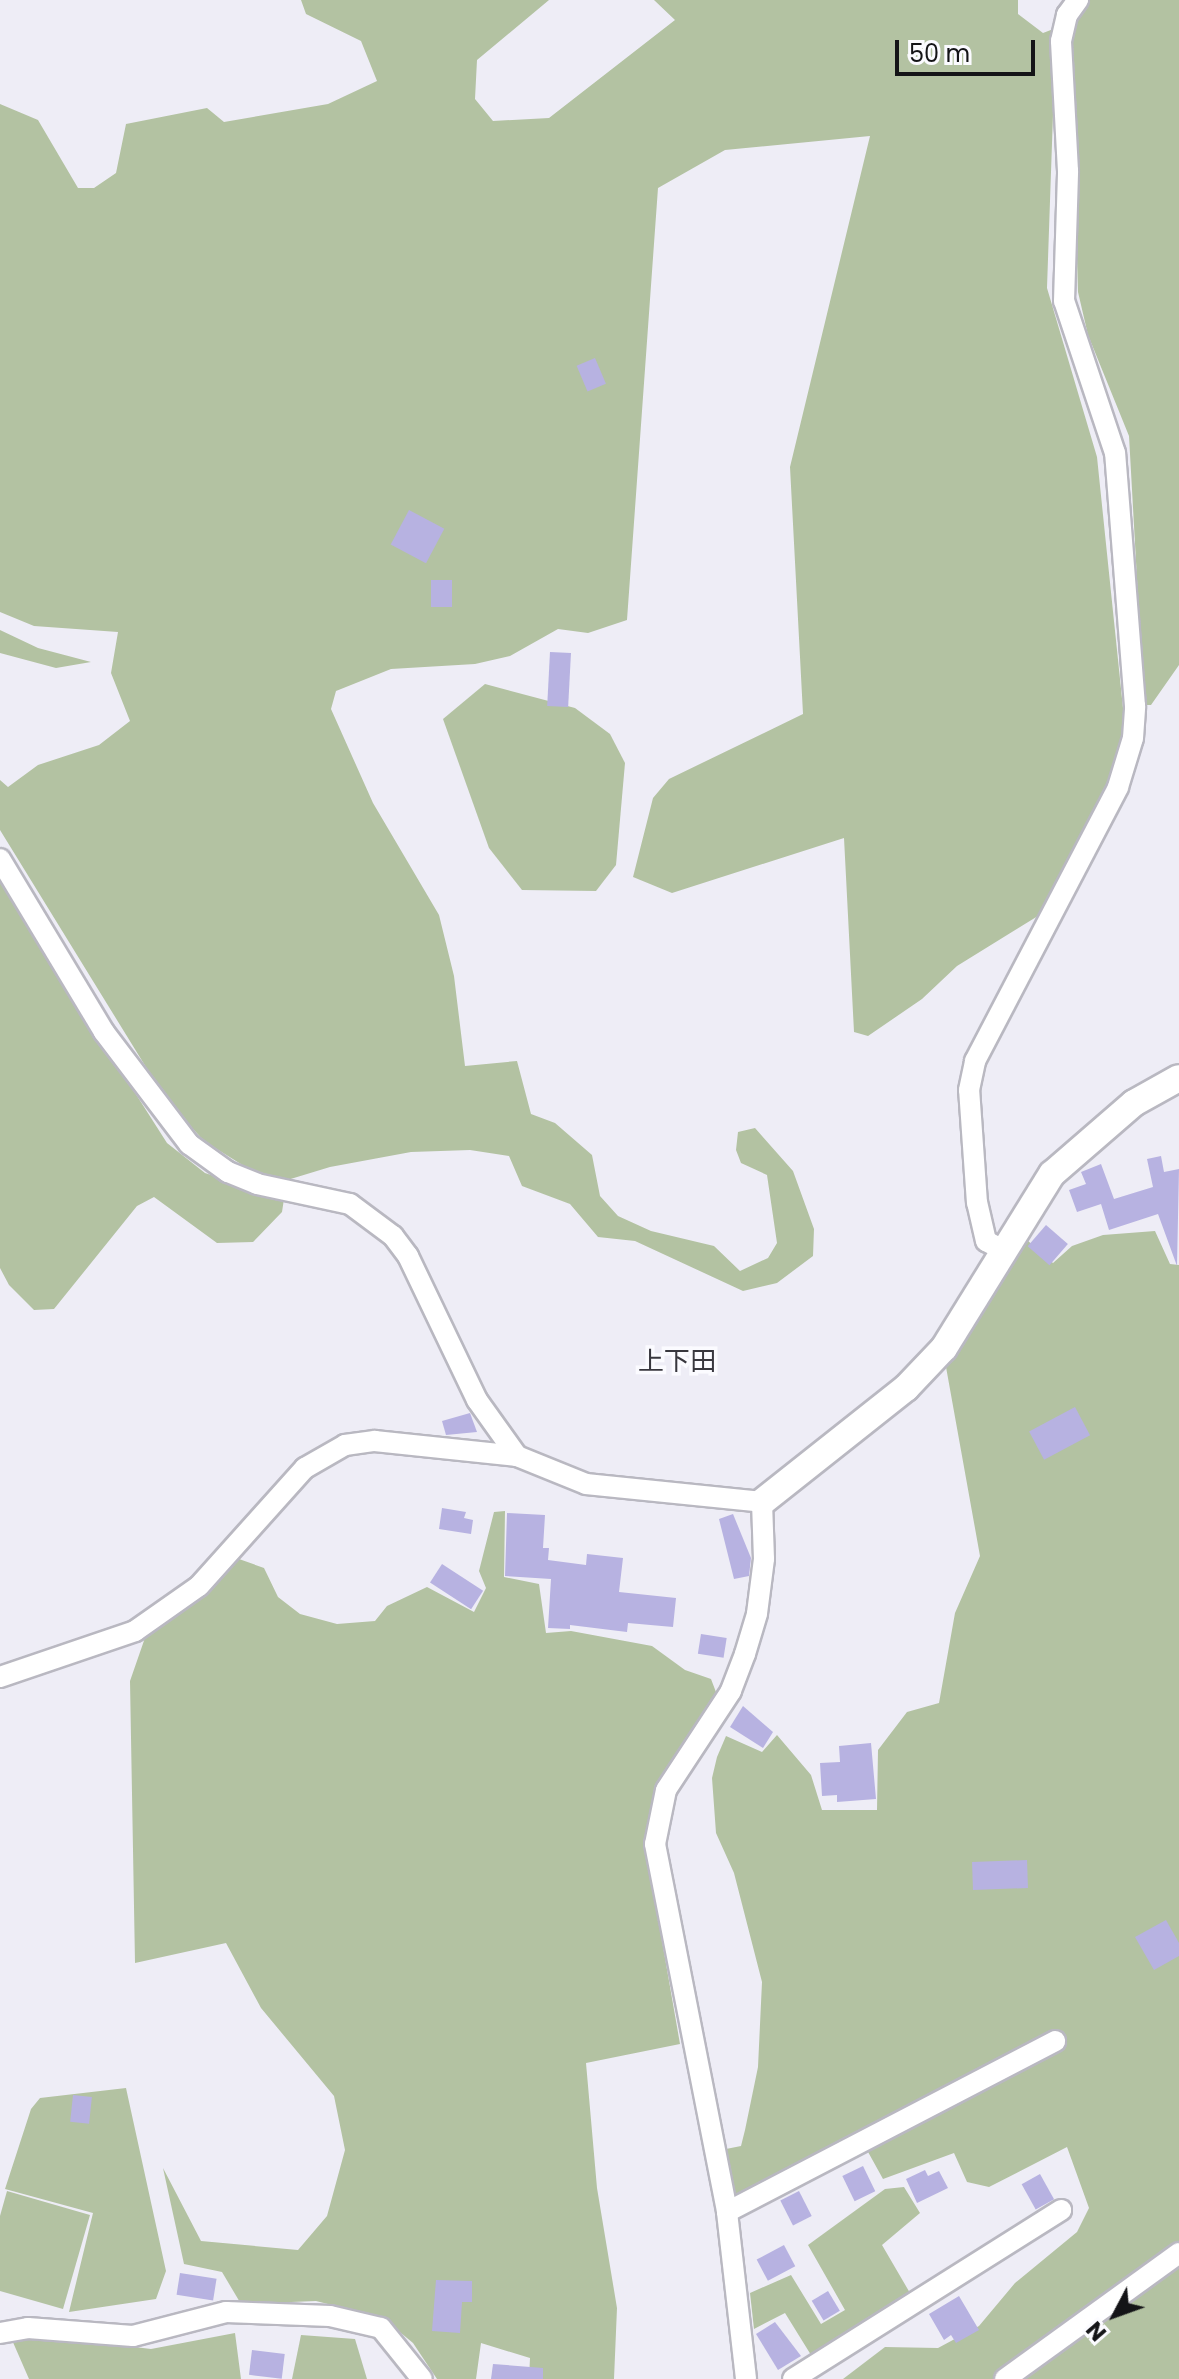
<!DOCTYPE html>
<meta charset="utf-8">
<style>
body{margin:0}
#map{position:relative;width:1179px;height:2379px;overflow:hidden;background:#eeedf6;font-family:Poppins,"Noto Sans JP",sans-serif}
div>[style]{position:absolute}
.green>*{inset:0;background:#b3c2a2}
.building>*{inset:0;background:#b7b2e1;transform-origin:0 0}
.roads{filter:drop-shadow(2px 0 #b9b8c1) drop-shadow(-2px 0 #b9b8c1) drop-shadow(0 2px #b9b8c1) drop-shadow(0 -2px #b9b8c1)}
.minor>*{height:20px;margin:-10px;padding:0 10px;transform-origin:10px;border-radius:10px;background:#fff}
.tertiary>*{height:26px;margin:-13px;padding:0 13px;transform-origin:13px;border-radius:13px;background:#fff}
span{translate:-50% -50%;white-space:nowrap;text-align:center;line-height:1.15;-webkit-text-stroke:7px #fbfbff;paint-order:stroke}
.neighbourhood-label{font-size:26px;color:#38373e}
.north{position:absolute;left:1075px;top:2275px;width:80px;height:80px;-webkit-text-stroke:6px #fbfbff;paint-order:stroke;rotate:229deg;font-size:22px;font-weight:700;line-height:32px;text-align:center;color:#141417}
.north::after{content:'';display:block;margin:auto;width:28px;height:36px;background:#141417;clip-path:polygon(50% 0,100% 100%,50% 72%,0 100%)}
.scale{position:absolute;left:895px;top:40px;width:140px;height:36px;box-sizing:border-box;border:4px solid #141417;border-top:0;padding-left:10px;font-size:24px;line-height:28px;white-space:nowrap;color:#141417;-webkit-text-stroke:6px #fbfbff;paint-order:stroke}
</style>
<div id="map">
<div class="green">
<div style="clip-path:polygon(301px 0,549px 0,477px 60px,475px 99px,493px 121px,549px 118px,675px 20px,654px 0,1018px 0,1018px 14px,1043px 33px,1056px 28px,1047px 288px,1097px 457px,1126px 737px,1107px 791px,1046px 911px,957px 966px,922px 999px,868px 1036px,854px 1032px,844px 838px,672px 893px,633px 877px,653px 798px,669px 779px,803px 714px,790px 467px,870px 136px,725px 150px,658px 188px,627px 620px,588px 633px,558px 629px,510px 656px,475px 664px,391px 669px,336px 691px,331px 709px,373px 803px,439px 915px,454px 976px,465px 1066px,517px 1061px,531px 1114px,555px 1123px,592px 1155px,600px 1196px,618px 1216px,651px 1231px,714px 1246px,740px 1271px,768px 1258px,777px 1243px,767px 1175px,741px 1163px,736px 1150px,738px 1132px,755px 1128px,793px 1171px,814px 1229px,813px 1256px,777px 1283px,743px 1291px,635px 1241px,598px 1237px,570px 1204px,522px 1186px,509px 1156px,470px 1150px,411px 1152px,330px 1167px,284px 1181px,244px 1166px,204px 1141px,165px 1098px,0 830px,0 780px,8px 787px,38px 765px,99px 745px,130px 721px,111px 673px,118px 632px,34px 626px,0 612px,0 104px,38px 120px,78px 188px,94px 188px,116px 173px,126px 124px,207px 108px,224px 122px,328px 104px,377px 81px,361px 41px,306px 14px)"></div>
<div style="clip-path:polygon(1086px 0,1179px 0,1179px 665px,1151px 705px,1144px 705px,1129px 436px,1088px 335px,1078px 292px,1070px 26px)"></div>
<div style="clip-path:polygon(0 630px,38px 648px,91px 662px,56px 668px,0 653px)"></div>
<div style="clip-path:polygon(485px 684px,575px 708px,610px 734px,625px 763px,616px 865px,596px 891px,522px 890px,489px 848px,443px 719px)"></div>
<div style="clip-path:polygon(0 881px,167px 1143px,205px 1173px,284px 1199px,282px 1212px,253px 1242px,217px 1243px,154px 1197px,137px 1206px,54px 1309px,34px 1310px,9px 1285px,0 1268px)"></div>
<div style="clip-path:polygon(1155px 1231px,1170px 1264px,1179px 1265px,1179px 2379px,843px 2379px,885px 2347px,938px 2348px,979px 2326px,1015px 2283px,1077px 2232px,1089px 2208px,1067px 2147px,989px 2187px,967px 2182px,954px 2153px,883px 2179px,857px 2132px,734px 2201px,726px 2149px,741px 2146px,745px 2130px,758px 2067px,762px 1982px,734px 1873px,716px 1833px,712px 1778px,717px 1757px,726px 1736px,762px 1752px,777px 1735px,811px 1775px,822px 1810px,877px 1810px,878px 1750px,907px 1712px,939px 1703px,955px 1613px,980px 1556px,946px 1367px,1027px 1240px,1053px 1263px,1072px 1246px,1103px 1235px)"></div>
<div style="clip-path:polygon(505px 1511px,504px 1577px,539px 1584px,546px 1633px,571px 1631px,652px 1646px,685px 1670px,711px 1679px,719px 1700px,666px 1778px,652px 1807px,646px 1849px,680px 2044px,586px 2063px,597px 2188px,617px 2308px,614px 2379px,529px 2379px,530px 2358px,481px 2343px,476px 2379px,437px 2379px,413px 2343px,383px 2318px,316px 2301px,241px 2304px,222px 2272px,184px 2264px,163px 2168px,201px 2241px,298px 2250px,327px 2216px,345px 2150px,334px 2096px,261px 2008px,226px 1943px,135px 1963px,130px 1681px,147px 1632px,239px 1559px,264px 1568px,278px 1597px,300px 1614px,337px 1624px,375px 1621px,387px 1606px,427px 1587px,474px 1612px,486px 1588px,479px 1571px,494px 1512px)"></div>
<div style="clip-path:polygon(126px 2088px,166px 2271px,156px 2299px,69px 2312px,93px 2213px,5px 2189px,31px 2109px,40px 2098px)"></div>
<div style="clip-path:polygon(904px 2187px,920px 2213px,882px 2245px,910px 2293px,811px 2355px,785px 2313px,754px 2329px,750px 2293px,791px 2275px,821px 2324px,845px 2310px,808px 2245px,885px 2189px)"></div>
<div style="clip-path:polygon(7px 2191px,90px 2215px,63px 2309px,0 2291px,0 2216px)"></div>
<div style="clip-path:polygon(235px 2333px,241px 2379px,29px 2379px,12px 2340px,29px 2334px,151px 2349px)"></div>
<div style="clip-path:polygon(301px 2335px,355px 2339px,367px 2379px,292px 2379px)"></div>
</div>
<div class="building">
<div style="left:595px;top:358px;width:28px;height:20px;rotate:67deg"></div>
<div style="left:409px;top:510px;width:40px;height:39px;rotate:28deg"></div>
<div style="left:431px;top:580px;width:21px;height:27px"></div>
<div style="left:550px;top:652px;width:21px;height:54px;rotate:3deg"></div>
<div style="clip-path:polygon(1161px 1156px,1164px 1172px,1179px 1169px,1177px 1266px,1158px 1214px,1109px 1230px,1101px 1204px,1077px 1212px,1069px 1190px,1086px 1184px,1081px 1172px,1101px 1164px,1114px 1199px,1153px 1187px,1147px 1159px)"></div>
<div style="left:1046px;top:1225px;width:29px;height:28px;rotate:41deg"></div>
<div style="left:1075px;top:1407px;width:32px;height:52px;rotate:62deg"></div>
<div style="clip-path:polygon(470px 1413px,477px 1432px,446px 1435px,442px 1421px)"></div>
<div style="clip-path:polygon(442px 1508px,466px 1512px,464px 1518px,473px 1520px,471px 1534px,439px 1529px)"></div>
<div style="clip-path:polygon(507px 1513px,545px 1515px,543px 1548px,549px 1548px,548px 1560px,586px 1565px,587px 1554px,623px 1558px,619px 1592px,676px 1598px,673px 1627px,628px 1623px,627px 1632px,570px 1625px,570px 1629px,548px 1628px,551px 1579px,505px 1576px)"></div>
<div style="clip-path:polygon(733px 1514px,751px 1558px,749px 1576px,734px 1579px,719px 1519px)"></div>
<div style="left:442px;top:1564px;width:49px;height:22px;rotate:33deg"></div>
<div style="left:701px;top:1634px;width:26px;height:20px;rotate:9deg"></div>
<div style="clip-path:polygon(743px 1706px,773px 1732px,763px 1748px,730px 1727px)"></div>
<div style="clip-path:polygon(871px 1743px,876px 1799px,837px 1802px,837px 1795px,822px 1796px,820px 1763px,840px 1762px,839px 1746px)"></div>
<div style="left:1027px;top:1860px;width:28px;height:55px;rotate:88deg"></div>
<div style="clip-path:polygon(1166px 1920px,1179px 1943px,1179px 1956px,1154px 1970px,1135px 1937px)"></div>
<div style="left:73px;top:2095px;width:19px;height:27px;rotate:6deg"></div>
<div style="left:863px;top:2166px;width:28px;height:23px;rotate:64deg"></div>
<div style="clip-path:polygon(925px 2170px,928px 2176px,939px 2171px,948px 2188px,917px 2203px,906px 2179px)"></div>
<div style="left:1040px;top:2174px;width:29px;height:21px;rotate:61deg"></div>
<div style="left:799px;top:2191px;width:28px;height:21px;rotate:63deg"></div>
<div style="left:784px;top:2245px;width:24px;height:31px;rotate:62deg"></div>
<div style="left:180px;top:2273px;width:37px;height:22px;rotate:9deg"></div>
<div style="clip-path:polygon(436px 2280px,472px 2281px,472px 2302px,462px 2302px,460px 2333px,432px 2331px)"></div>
<div style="left:828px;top:2291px;width:23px;height:19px;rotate:59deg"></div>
<div style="clip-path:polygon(959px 2296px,979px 2330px,956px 2343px,951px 2335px,944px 2340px,929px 2314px)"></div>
<div style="clip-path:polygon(775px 2322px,801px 2356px,778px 2370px,756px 2334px)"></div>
<div style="left:252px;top:2350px;width:33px;height:25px;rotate:7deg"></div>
<div style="clip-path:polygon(493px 2364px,543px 2368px,543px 2379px,491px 2379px)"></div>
</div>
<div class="roads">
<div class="minor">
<div style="left:0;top:859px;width:202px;rotate:59deg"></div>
<div style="left:104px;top:1032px;width:141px;rotate:52.8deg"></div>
<div style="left:189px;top:1144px;width:48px;rotate:35.7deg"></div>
<div style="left:228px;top:1172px;width:31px;rotate:22deg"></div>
<div style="left:257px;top:1184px;width:95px;rotate:12.1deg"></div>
<div style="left:350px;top:1204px;width:54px;rotate:36.7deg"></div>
<div style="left:393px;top:1236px;width:25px;rotate:53deg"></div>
<div style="left:408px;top:1256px;width:160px;rotate:64.4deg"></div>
<div style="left:477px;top:1400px;width:69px;rotate:54.5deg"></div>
<div style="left:517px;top:1456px;width:74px;rotate:22.1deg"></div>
<div style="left:586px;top:1484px;width:177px;rotate:5.8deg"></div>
<div style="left:762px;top:1502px;width:57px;rotate:88deg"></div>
<div style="left:764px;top:1559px;width:55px;rotate:97.3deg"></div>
<div style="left:757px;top:1614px;width:42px;rotate:106.7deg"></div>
<div style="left:745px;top:1654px;width:40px;rotate:111deg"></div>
<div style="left:731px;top:1691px;width:118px;rotate:123.3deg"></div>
<div style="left:666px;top:1790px;width:55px;rotate:101.5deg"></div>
<div style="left:655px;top:1844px;width:375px;rotate:78.9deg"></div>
<div style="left:727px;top:2212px;width:168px;rotate:83.5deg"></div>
<div style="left:1003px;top:1250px;width:19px;rotate:-152deg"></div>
<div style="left:986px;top:1241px;width:39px;rotate:-103deg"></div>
<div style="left:977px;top:1203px;width:113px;rotate:-94deg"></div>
<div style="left:969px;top:1090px;width:30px;rotate:-78deg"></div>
<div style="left:975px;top:1061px;width:309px;rotate:-62.4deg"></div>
<div style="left:1118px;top:787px;width:51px;rotate:-73deg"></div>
<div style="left:1133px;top:738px;width:32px;rotate:-86deg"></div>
<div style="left:1135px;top:706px;width:254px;rotate:-94.5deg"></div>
<div style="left:1115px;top:453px;width:160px;rotate:-108.5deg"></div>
<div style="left:1064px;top:301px;width:130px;rotate:-88.2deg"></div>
<div style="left:1068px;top:171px;width:130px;rotate:-93.1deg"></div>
<div style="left:1061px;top:41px;width:27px;rotate:-77deg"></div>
<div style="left:1067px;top:15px;width:19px;rotate:-54deg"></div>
<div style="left:0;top:1677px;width:143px;rotate:-18.8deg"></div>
<div style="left:135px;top:1631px;width:78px;rotate:-35.1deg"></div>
<div style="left:199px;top:1586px;width:159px;rotate:-48.1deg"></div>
<div style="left:305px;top:1468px;width:46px;rotate:-29.9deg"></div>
<div style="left:345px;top:1445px;width:30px;rotate:-8deg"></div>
<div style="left:375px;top:1441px;width:143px;rotate:6deg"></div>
<div style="left:727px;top:2212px;width:370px;rotate:-27.5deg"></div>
<div style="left:0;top:2333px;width:28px;rotate:-10deg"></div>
<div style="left:28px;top:2328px;width:105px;rotate:4.4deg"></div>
<div style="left:133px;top:2336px;width:96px;rotate:-14.5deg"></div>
<div style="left:226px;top:2312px;width:104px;rotate:2.2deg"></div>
<div style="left:330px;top:2316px;width:52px;rotate:13.2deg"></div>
<div style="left:381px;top:2328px;width:65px;rotate:51.2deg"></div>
<div style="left:793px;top:2379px;width:317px;rotate:-32.2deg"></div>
<div style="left:1005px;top:2379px;width:215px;rotate:-35.9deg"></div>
</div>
<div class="tertiary">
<div style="left:762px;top:1502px;width:184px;rotate:-38.4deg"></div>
<div style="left:906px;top:1388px;width:55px;rotate:-46.5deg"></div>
<div style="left:944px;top:1348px;width:205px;rotate:-58.2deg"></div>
<div style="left:1052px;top:1174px;width:108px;rotate:-40.9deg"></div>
<div style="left:1134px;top:1103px;width:51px;rotate:-29.1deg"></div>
</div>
</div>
<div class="neighbourhood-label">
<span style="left:677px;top:1362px">上下田</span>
</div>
<div class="north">N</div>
<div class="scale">50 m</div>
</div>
